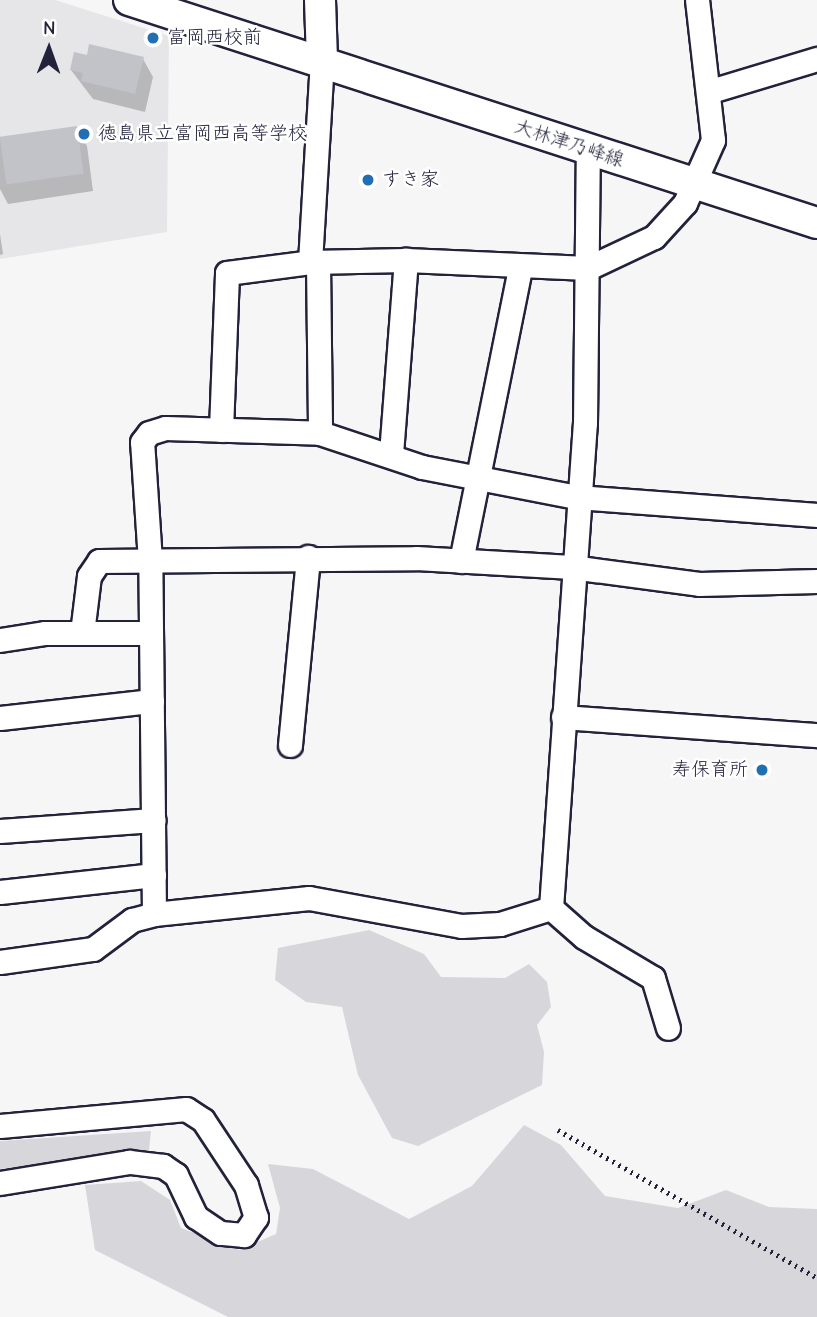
<!DOCTYPE html>
<meta charset="utf-8">
<style>
body{margin:0}
#map{position:relative;width:817px;height:1317px;overflow:hidden;background:#f6f6f7;font-family:"Comic Neue","Klee One",sans-serif}
div>[style]{position:absolute}
.built>*{inset:0;background:#e6e6e9}
.green>*{inset:0;background:#d7d7db}
.shadow>*{inset:0;background:#0003}
.building>*{inset:0;background:#c2c2c9;transform-origin:0 0}
.path>*{height:4.5px;margin-top:-2.25px;transform-origin:0;background:repeating-linear-gradient(90deg,#22223b 0 2px,transparent 0 7px)}
.roads{filter:drop-shadow(2px 0 #22223b) drop-shadow(-2px 0 #22223b) drop-shadow(0 2px #22223b) drop-shadow(0 -2px #22223b)}
.minor>*{height:23px;margin:-11.5px;padding:0 11.5px;transform-origin:11.5px;border-radius:11.5px;background:#fff}
.major>*{height:30px;margin:-15px;padding:0 15px;transform-origin:15px;border-radius:15px;background:#fff}
.dots>*{width:19px;height:19px;translate:-50% -50%;box-sizing:border-box;border:4px solid #fff;border-radius:50%}
span{translate:-50% -50%;white-space:nowrap;text-align:center;line-height:1.15;-webkit-text-stroke:5px #fff;paint-order:stroke}
.poi-label{font-size:19px;color:#22223b}
.left{translate:0 -50%;text-align:left}
.right{translate:-100% -50%;text-align:right}
.street-label{font-size:19px;color:#22223b}
.north{position:absolute;left:14px;top:14px;width:70px;height:70px;-webkit-text-stroke:5px #fff;paint-order:stroke;rotate:1deg;font-size:19px;font-weight:700;line-height:28px;text-align:center;color:#22223b}
.north::after{content:'';display:block;margin:auto;width:24px;height:32px;background:#22223b;clip-path:polygon(50% 0,100% 100%,50% 72%,0 100%)}
</style>
<div id="map">
<div class="built">
<div style="clip-path:polygon(0 0,55px 0,169px 36px,167px 232px,0 259px)"></div>
</div>
<div class="green">
<div style="clip-path:polygon(369px 930px,424px 954px,441px 977px,505px 978px,529px 964px,547px 982px,551px 1007px,537px 1025px,544px 1052px,542px 1085px,418px 1146px,392px 1138px,358px 1075px,342px 1007px,306px 1002px,275px 980px,278px 948px)"></div>
<div style="clip-path:polygon(524px 1125px,561px 1145px,605px 1196px,678px 1208px,726px 1190px,769px 1207px,817px 1209px,817px 1317px,228px 1317px,95px 1250px,85px 1185px,141px 1181px,170px 1200px,181px 1228px,239px 1250px,276px 1234px,280px 1208px,268px 1164px,313px 1169px,409px 1219px,472px 1186px)"></div>
<div style="clip-path:polygon(151px 1131px,149px 1150px,0 1169px,0 1141px)"></div>
</div>
<div class="shadow">
<div style="clip-path:polygon(88px 57px,143px 59px,153px 77px,145px 112px,93px 99px,71px 70px)"></div>
<div style="clip-path:polygon(76px 128px,87px 146px,93px 191px,8px 204px,0 189px,0 139px)"></div>
<div style="clip-path:polygon(0 234px,3px 254px,0 255px)"></div>
</div>
<div class="building">
<div style="clip-path:polygon(89px 44px,144px 57px,135px 94px,81px 81px,83px 73px,70px 70px,74px 52px,87px 55px)"></div>
<div style="left:77px;top:126px;width:48px;height:78px;rotate:82deg"></div>
</div>
<div class="path">
<div style="left:558px;top:1130px;width:298px;rotate:29.7deg"></div>
</div>
<div class="roads">
<div class="minor">
<div style="left:711px;top:91px;width:111px;rotate:-16.8deg"></div>
<div style="left:310px;top:262px;width:201px;rotate:-86.6deg"></div>
<div style="left:318px;top:262px;width:171px;rotate:89.3deg"></div>
<div style="left:221px;top:430px;width:157px;rotate:-87.8deg"></div>
<div style="left:227px;top:273px;width:84px;rotate:-7.5deg"></div>
<div style="left:310px;top:262px;width:96px;rotate:-1.2deg"></div>
<div style="left:406px;top:260px;width:182px;rotate:2.5deg"></div>
<div style="left:588px;top:268px;width:73px;rotate:-25.2deg"></div>
<div style="left:654px;top:237px;width:46px;rotate:-47.6deg"></div>
<div style="left:685px;top:203px;width:69px;rotate:-66deg"></div>
<div style="left:713px;top:140px;width:141px;rotate:-96.5deg"></div>
<div style="left:391px;top:454px;width:195px;rotate:-85.6deg"></div>
<div style="left:461px;top:561px;width:299px;rotate:-78.6deg"></div>
<div style="left:82px;top:633px;width:57px;rotate:-83deg"></div>
<div style="left:89px;top:576px;width:18px;rotate:-56deg"></div>
<div style="left:99px;top:561px;width:317px;rotate:-0.5deg"></div>
<div style="left:416px;top:558px;width:156px;rotate:3.3deg"></div>
<div style="left:572px;top:567px;width:128px;rotate:7.6deg"></div>
<div style="left:699px;top:584px;width:118px;rotate:-1.5deg"></div>
<div style="left:0;top:640px;width:46px;rotate:-8.8deg"></div>
<div style="left:45px;top:633px;width:106px"></div>
<div style="left:563px;top:717px;width:255px;rotate:4.1deg"></div>
<div style="left:0;top:718px;width:153px;rotate:-6.4deg"></div>
<div style="left:290px;top:745px;width:189px;rotate:-84.5deg"></div>
<div style="left:0;top:831px;width:154px;rotate:-4.1deg"></div>
<div style="left:0;top:892px;width:155px;rotate:-6.3deg"></div>
<div style="left:551px;top:908px;width:486px;rotate:-86deg"></div>
<div style="left:585px;top:423px;width:273px;rotate:-89.4deg"></div>
<div style="left:551px;top:908px;width:44px;rotate:41.3deg"></div>
<div style="left:584px;top:937px;width:80px;rotate:30.7deg"></div>
<div style="left:653px;top:978px;width:52px;rotate:73.3deg"></div>
<div style="left:154px;top:914px;width:353px;rotate:-90.6deg"></div>
<div style="left:150px;top:561px;width:119px;rotate:-93.8deg"></div>
<div style="left:142px;top:442px;width:11px;rotate:-52deg"></div>
<div style="left:149px;top:433px;width:17px;rotate:-17deg"></div>
<div style="left:165px;top:428px;width:155px;rotate:1.8deg"></div>
<div style="left:320px;top:433px;width:108px;rotate:18.4deg"></div>
<div style="left:422px;top:467px;width:158px;rotate:11deg"></div>
<div style="left:577px;top:497px;width:241px;rotate:4.3deg"></div>
<div style="left:0;top:962px;width:94px;rotate:-8deg"></div>
<div style="left:93px;top:949px;width:49px;rotate:-36.6deg"></div>
<div style="left:132px;top:920px;width:23px;rotate:-15deg"></div>
<div style="left:154px;top:914px;width:156px;rotate:-5.9deg"></div>
<div style="left:309px;top:898px;width:155px;rotate:10.4deg"></div>
<div style="left:461px;top:926px;width:39px;rotate:-3deg"></div>
<div style="left:500px;top:924px;width:53px;rotate:-17.4deg"></div>
<div style="left:0;top:1126px;width:187px;rotate:-5.2deg"></div>
<div style="left:186px;top:1109px;width:20px;rotate:33deg"></div>
<div style="left:203px;top:1120px;width:78px;rotate:56.5deg"></div>
<div style="left:246px;top:1185px;width:34px;rotate:73deg"></div>
<div style="left:256px;top:1217px;width:22px;rotate:124deg"></div>
<div style="left:244px;top:1235px;width:24px;rotate:-175deg"></div>
<div style="left:220px;top:1233px;width:29px;rotate:-146deg"></div>
<div style="left:196px;top:1217px;width:47px;rotate:-115.5deg"></div>
<div style="left:176px;top:1175px;width:16px;rotate:-145deg"></div>
<div style="left:163px;top:1166px;width:34px;rotate:-173deg"></div>
<div style="left:129px;top:1162px;width:131px;rotate:170.8deg"></div>
</div>
<div class="major">
<div style="left:129px;top:0;width:723px;rotate:17.96deg"></div>
<div style="left:320px;top:0;width:61px;rotate:88.1deg"></div>
</div>
</div>
<div class="dots">
<div style="left:153px;top:38px;background:#1f6fb2"></div>
<div style="left:84px;top:134px;background:#1f6fb2"></div>
<div style="left:368px;top:180px;background:#1f6fb2"></div>
<div style="left:762px;top:770px;background:#1f6fb2"></div>
</div>
<div class="poi-label">
<span class="left" style="left:167px;top:38px">富岡西校前</span>
<span class="left" style="left:98px;top:134px">徳島県立富岡西高等学校</span>
<span class="left" style="left:382px;top:180px">すき家</span>
<span class="right" style="left:748px;top:770px">寿保育所</span>
</div>
<div class="street-label">
<span style="left:569px;top:144px;rotate:18deg">大林津乃峰線</span>
</div>
<div class="north">N</div>
</div>
